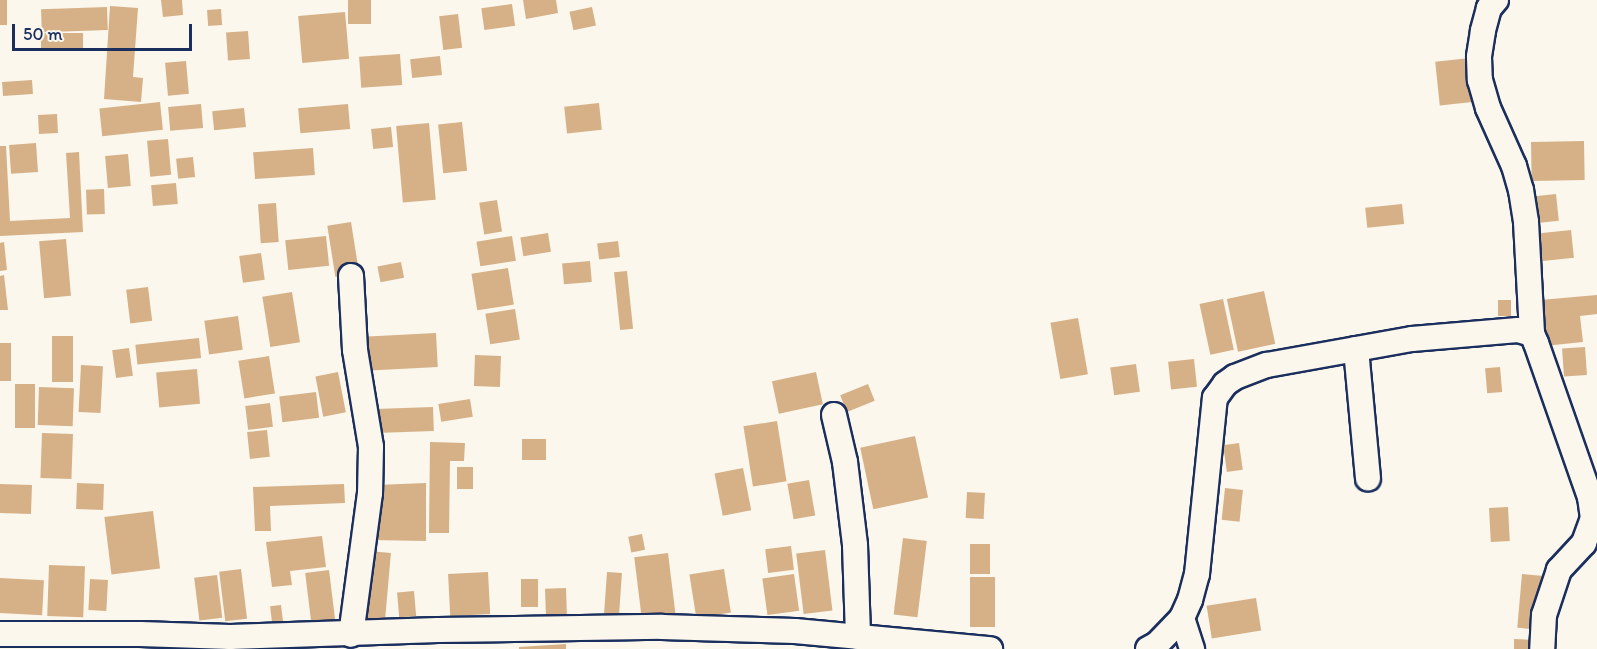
<!DOCTYPE html>
<style>
body{margin:0}
#map{position:relative;width:1597px;height:649px;overflow:hidden;background:#fbf7ec;font-family:Itim,sans-serif}
div>[style]{position:absolute}
.building>*{inset:0;background:#d6b188;transform-origin:0 0}
.roads{filter:drop-shadow(2px 0 #1b2f5e) drop-shadow(-2px 0 #1b2f5e) drop-shadow(0 2px #1b2f5e) drop-shadow(0 -2px #1b2f5e)}
.minor>*{height:24px;margin:-12px;padding:0 12px;transform-origin:12px;border-radius:12px;background:#fbf7ec}
span{translate:-50% -50%;white-space:nowrap;text-align:center;line-height:1.15;-webkit-text-stroke:6px #fbf7ec;paint-order:stroke}
.scale{position:absolute;left:12px;top:24px;width:180px;height:27px;box-sizing:border-box;border:3px solid #1b2f5e;border-top:0;padding-left:8px;font-size:18px;line-height:21px;white-space:nowrap;color:#1b2f5e;-webkit-text-stroke:4px #fbf7ec;paint-order:stroke}
</style>
<div id="map">
<div class="building">
<div style="left:0;top:0;width:7px;height:25px"></div>
<div style="clip-path:polygon(161px 0,182px 0,183px 15px,163px 17px)"></div>
<div style="left:348px;top:0;width:23px;height:24px"></div>
<div style="clip-path:polygon(523px 0,556px 0,558px 13px,526px 19px)"></div>
<div style="left:512px;top:4px;width:22px;height:31px;rotate:82deg"></div>
<div style="clip-path:polygon(110px 6px,138px 8px,133px 77px,143px 78px,141px 102px,104px 99px)"></div>
<div style="left:107px;top:7px;width:23px;height:66px;rotate:88deg"></div>
<div style="left:592px;top:7px;width:19px;height:23px;rotate:78deg"></div>
<div style="left:221px;top:9px;width:16px;height:14px;rotate:86deg"></div>
<div style="left:345px;top:12px;width:47px;height:47px;rotate:85deg"></div>
<div style="left:458px;top:14px;width:34px;height:19px;rotate:83deg"></div>
<div style="left:248px;top:31px;width:28px;height:22px;rotate:86deg"></div>
<div style="left:41px;top:33px;width:42px;height:16px"></div>
<div style="left:400px;top:54px;width:31px;height:41px;rotate:86deg"></div>
<div style="left:440px;top:56px;width:19px;height:30px;rotate:84deg"></div>
<div style="left:1470px;top:58px;width:44px;height:35px;rotate:84deg"></div>
<div style="left:186px;top:61px;width:33px;height:21px;rotate:85deg"></div>
<div style="left:32px;top:80px;width:14px;height:30px;rotate:86deg"></div>
<div style="left:160px;top:102px;width:28px;height:61px;rotate:84deg"></div>
<div style="left:599px;top:103px;width:27px;height:35px;rotate:84deg"></div>
<div style="left:201px;top:104px;width:24px;height:33px;rotate:85deg"></div>
<div style="left:348px;top:104px;width:25px;height:50px;rotate:85deg"></div>
<div style="left:244px;top:108px;width:19px;height:32px;rotate:84deg"></div>
<div style="left:57px;top:114px;width:19px;height:19px;rotate:87deg"></div>
<div style="left:462px;top:122px;width:49px;height:24px;rotate:84deg"></div>
<div style="left:429px;top:123px;width:77px;height:33px;rotate:85deg"></div>
<div style="left:391px;top:127px;width:20px;height:20px;rotate:84deg"></div>
<div style="left:168px;top:139px;width:36px;height:21px;rotate:85deg"></div>
<div style="left:1584px;top:141px;width:39px;height:53px;rotate:89deg"></div>
<div style="left:36px;top:143px;width:29px;height:27px;rotate:86deg"></div>
<div style="clip-path:polygon(0 146px,6px 146px,10px 221px,70px 218px,66px 153px,79px 152px,83px 232px,0 236px)"></div>
<div style="left:313px;top:148px;width:27px;height:60px;rotate:86deg"></div>
<div style="left:128px;top:154px;width:32px;height:23px;rotate:85deg"></div>
<div style="left:193px;top:157px;width:20px;height:17px;rotate:84deg"></div>
<div style="left:176px;top:183px;width:21px;height:25px;rotate:85deg"></div>
<div style="left:104px;top:189px;width:25px;height:18px;rotate:88deg"></div>
<div style="left:1556px;top:194px;width:27px;height:26px;rotate:84deg"></div>
<div style="left:497px;top:200px;width:32px;height:18px;rotate:81deg"></div>
<div style="left:276px;top:203px;width:39px;height:18px;rotate:86deg"></div>
<div style="left:1402px;top:204px;width:20px;height:37px;rotate:84deg"></div>
<div style="left:351px;top:222px;width:52px;height:24px;rotate:81deg"></div>
<div style="left:1571px;top:230px;width:28px;height:36px;rotate:84deg"></div>
<div style="left:548px;top:233px;width:19px;height:28px;rotate:81deg"></div>
<div style="left:326px;top:236px;width:30px;height:41px;rotate:84deg"></div>
<div style="left:512px;top:236px;width:25px;height:36px;rotate:81deg"></div>
<div style="left:66px;top:239px;width:57px;height:27px;rotate:85deg"></div>
<div style="left:618px;top:241px;width:16px;height:21px;rotate:83deg"></div>
<div style="clip-path:polygon(4px 242px,7px 270px,0 271px,0 243px)"></div>
<div style="left:261px;top:253px;width:27px;height:22px;rotate:82deg"></div>
<div style="left:590px;top:261px;width:21px;height:28px;rotate:85deg"></div>
<div style="left:401px;top:262px;width:16px;height:24px;rotate:79deg"></div>
<div style="left:508px;top:268px;width:37px;height:37px;rotate:81deg"></div>
<div style="left:627px;top:271px;width:58px;height:13px;rotate:84deg"></div>
<div style="clip-path:polygon(4px 275px,8px 310px,0 310px,0 276px)"></div>
<div style="left:148px;top:287px;width:34px;height:22px;rotate:83deg"></div>
<div style="left:1264px;top:291px;width:54px;height:38px;rotate:78deg"></div>
<div style="left:292px;top:292px;width:51px;height:30px;rotate:81deg"></div>
<div style="clip-path:polygon(1597px 295px,1597px 314px,1580px 316px,1583px 342px,1544px 346px,1540px 300px)"></div>
<div style="left:1223px;top:299px;width:52px;height:24px;rotate:78deg"></div>
<div style="left:1498px;top:300px;width:13px;height:16px"></div>
<div style="left:515px;top:309px;width:31px;height:30px;rotate:81deg"></div>
<div style="left:238px;top:316px;width:34px;height:34px;rotate:82deg"></div>
<div style="left:1078px;top:318px;width:57px;height:28px;rotate:80deg"></div>
<div style="left:436px;top:333px;width:34px;height:68px;rotate:87deg"></div>
<div style="left:52px;top:336px;width:21px;height:46px"></div>
<div style="left:199px;top:338px;width:20px;height:64px;rotate:84deg"></div>
<div style="left:0;top:343px;width:11px;height:38px"></div>
<div style="left:1585px;top:347px;width:28px;height:23px;rotate:86deg"></div>
<div style="left:129px;top:348px;width:28px;height:17px;rotate:82deg"></div>
<div style="left:475px;top:355px;width:26px;height:31px;rotate:2deg"></div>
<div style="left:269px;top:356px;width:38px;height:31px;rotate:81deg"></div>
<div style="left:1194px;top:359px;width:28px;height:26px;rotate:84deg"></div>
<div style="left:1136px;top:364px;width:28px;height:26px;rotate:82deg"></div>
<div style="left:81px;top:365px;width:22px;height:47px;rotate:3deg"></div>
<div style="left:1500px;top:367px;width:25px;height:15px;rotate:85deg"></div>
<div style="left:197px;top:369px;width:35px;height:41px;rotate:85deg"></div>
<div style="left:338px;top:372px;width:41px;height:23px;rotate:79deg"></div>
<div style="left:816px;top:372px;width:33px;height:45px;rotate:78deg"></div>
<div style="left:15px;top:384px;width:20px;height:44px"></div>
<div style="left:868px;top:384px;width:18px;height:30px;rotate:68deg"></div>
<div style="left:39px;top:387px;width:35px;height:38px;rotate:2deg"></div>
<div style="left:316px;top:392px;width:26px;height:37px;rotate:83deg"></div>
<div style="left:470px;top:399px;width:18px;height:32px;rotate:81deg"></div>
<div style="left:270px;top:403px;width:24px;height:25px;rotate:83deg"></div>
<div style="left:433px;top:407px;width:24px;height:58px;rotate:88deg"></div>
<div style="left:777px;top:421px;width:61px;height:34px;rotate:81deg"></div>
<div style="left:267px;top:430px;width:27px;height:20px;rotate:84deg"></div>
<div style="left:42px;top:433px;width:31px;height:45px;rotate:2deg"></div>
<div style="left:915px;top:436px;width:63px;height:56px;rotate:78deg"></div>
<div style="left:522px;top:439px;width:24px;height:21px"></div>
<div style="clip-path:polygon(430px 442px,465px 443px,464px 461px,450px 461px,449px 533px,429px 533px)"></div>
<div style="left:1239px;top:443px;width:27px;height:16px;rotate:82deg"></div>
<div style="left:457px;top:467px;width:16px;height:22px"></div>
<div style="left:743px;top:468px;width:43px;height:29px;rotate:79deg"></div>
<div style="left:809px;top:480px;width:36px;height:22px;rotate:80deg"></div>
<div style="left:77px;top:483px;width:27px;height:26px;rotate:2deg"></div>
<div style="clip-path:polygon(426px 483px,426px 541px,371px 540px,376px 485px)"></div>
<div style="left:0;top:484px;width:32px;height:29px;rotate:2deg"></div>
<div style="clip-path:polygon(344px 484px,345px 503px,270px 506px,271px 531px,255px 531px,253px 487px)"></div>
<div style="left:1225px;top:488px;width:18px;height:32px;rotate:6deg"></div>
<div style="left:967px;top:492px;width:18px;height:26px;rotate:3deg"></div>
<div style="left:1508px;top:507px;width:34px;height:19px;rotate:87deg"></div>
<div style="left:153px;top:511px;width:58px;height:49px;rotate:83deg"></div>
<div style="left:642px;top:534px;width:16px;height:14px;rotate:79deg"></div>
<div style="clip-path:polygon(322px 536px,326px 567px,290px 571px,292px 585px,272px 587px,266px 542px)"></div>
<div style="left:903px;top:538px;width:24px;height:77px;rotate:7deg"></div>
<div style="left:970px;top:544px;width:20px;height:30px"></div>
<div style="left:791px;top:546px;width:24px;height:26px;rotate:83deg"></div>
<div style="left:825px;top:550px;width:61px;height:29px;rotate:83deg"></div>
<div style="left:369px;top:551px;width:22px;height:69px;rotate:5deg"></div>
<div style="left:668px;top:553px;width:61px;height:34px;rotate:83deg"></div>
<div style="left:49px;top:565px;width:36px;height:51px;rotate:2deg"></div>
<div style="left:241px;top:569px;width:50px;height:22px;rotate:83deg"></div>
<div style="left:724px;top:569px;width:44px;height:35px;rotate:81deg"></div>
<div style="left:329px;top:570px;width:57px;height:24px;rotate:83deg"></div>
<div style="left:488px;top:572px;width:42px;height:40px;rotate:87deg"></div>
<div style="left:607px;top:572px;width:15px;height:44px;rotate:4deg"></div>
<div style="left:794px;top:574px;width:37px;height:32px;rotate:82deg"></div>
<div style="left:1522px;top:574px;width:22px;height:54px;rotate:5deg"></div>
<div style="left:217px;top:575px;width:43px;height:23px;rotate:83deg"></div>
<div style="left:970px;top:577px;width:25px;height:50px"></div>
<div style="left:0;top:578px;width:44px;height:35px;rotate:3deg"></div>
<div style="left:90px;top:579px;width:18px;height:31px;rotate:3deg"></div>
<div style="left:521px;top:579px;width:17px;height:28px"></div>
<div style="left:566px;top:588px;width:31px;height:21px;rotate:88deg"></div>
<div style="left:414px;top:591px;width:25px;height:17px;rotate:85deg"></div>
<div style="left:1256px;top:598px;width:33px;height:50px;rotate:81deg"></div>
<div style="left:281px;top:605px;width:23px;height:11px;rotate:83deg"></div>
<div style="clip-path:polygon(1514px 639px,1535px 640px,1534px 649px,1514px 649px)"></div>
<div style="clip-path:polygon(566px 644px,566px 649px,519px 649px,519px 647px)"></div>
</div>
<div class="roads">
<div class="minor">
<div style="left:1496px;top:0;width:11px;rotate:131deg"></div>
<div style="left:1489px;top:8px;width:24px;rotate:105deg"></div>
<div style="left:1483px;top:31px;width:26px;rotate:99deg"></div>
<div style="left:1479px;top:57px;width:23px;rotate:88deg"></div>
<div style="left:1480px;top:80px;width:29px;rotate:74deg"></div>
<div style="left:1488px;top:108px;width:64px;rotate:65.9deg"></div>
<div style="left:1514px;top:166px;width:25px;rotate:74deg"></div>
<div style="left:1521px;top:190px;width:32px;rotate:81deg"></div>
<div style="left:1526px;top:222px;width:112px;rotate:86.9deg"></div>
<div style="left:351px;top:276px;width:74px;rotate:86.9deg"></div>
<div style="left:355px;top:350px;width:98px;rotate:80.6deg"></div>
<div style="left:371px;top:447px;width:46px;rotate:91.2deg"></div>
<div style="left:370px;top:493px;width:143px;rotate:97.6deg"></div>
<div style="left:1356px;top:349px;width:130px;rotate:84.7deg"></div>
<div style="left:834px;top:415px;width:48px;rotate:76.8deg"></div>
<div style="left:845px;top:462px;width:84px;rotate:83.1deg"></div>
<div style="left:855px;top:545px;width:92px;rotate:88.1deg"></div>
<div style="left:1182px;top:618px;width:33px;rotate:72deg"></div>
<div style="left:0;top:634px;width:140px"></div>
<div style="left:140px;top:634px;width:90px;rotate:1.9deg"></div>
<div style="left:230px;top:637px;width:208px;rotate:-1.9deg"></div>
<div style="left:438px;top:630px;width:224px;rotate:-0.8deg"></div>
<div style="left:662px;top:627px;width:133px;rotate:1.7deg"></div>
<div style="left:795px;top:631px;width:196px;rotate:5.3deg"></div>
<div style="left:1148px;top:649px;width:10px;rotate:-29deg"></div>
<div style="left:1157px;top:644px;width:36px;rotate:-46deg"></div>
<div style="left:1182px;top:618px;width:20px;rotate:-66deg"></div>
<div style="left:1190px;top:600px;width:27px;rotate:-75deg"></div>
<div style="left:1197px;top:574px;width:177px;rotate:-84.2deg"></div>
<div style="left:1215px;top:398px;width:17px;rotate:-54deg"></div>
<div style="left:1225px;top:384px;width:12px;rotate:-35deg"></div>
<div style="left:1235px;top:377px;width:34px;rotate:-21deg"></div>
<div style="left:1267px;top:365px;width:147px;rotate:-10.2deg"></div>
<div style="left:1412px;top:339px;width:106px;rotate:-4.9deg"></div>
<div style="left:1518px;top:330px;width:15px;rotate:16deg"></div>
<div style="left:1532px;top:334px;width:10px;rotate:66deg"></div>
<div style="left:1536px;top:343px;width:163px;rotate:70.7deg"></div>
<div style="left:1590px;top:497px;width:21px;rotate:82deg"></div>
<div style="left:1593px;top:518px;width:27px;rotate:110deg"></div>
<div style="left:1584px;top:543px;width:37px;rotate:133deg"></div>
<div style="left:1559px;top:570px;width:47px;rotate:108.4deg"></div>
<div style="left:1544px;top:615px;width:34px;rotate:93deg"></div>
</div>
</div>
<div class="scale">50 m</div>
</div>
